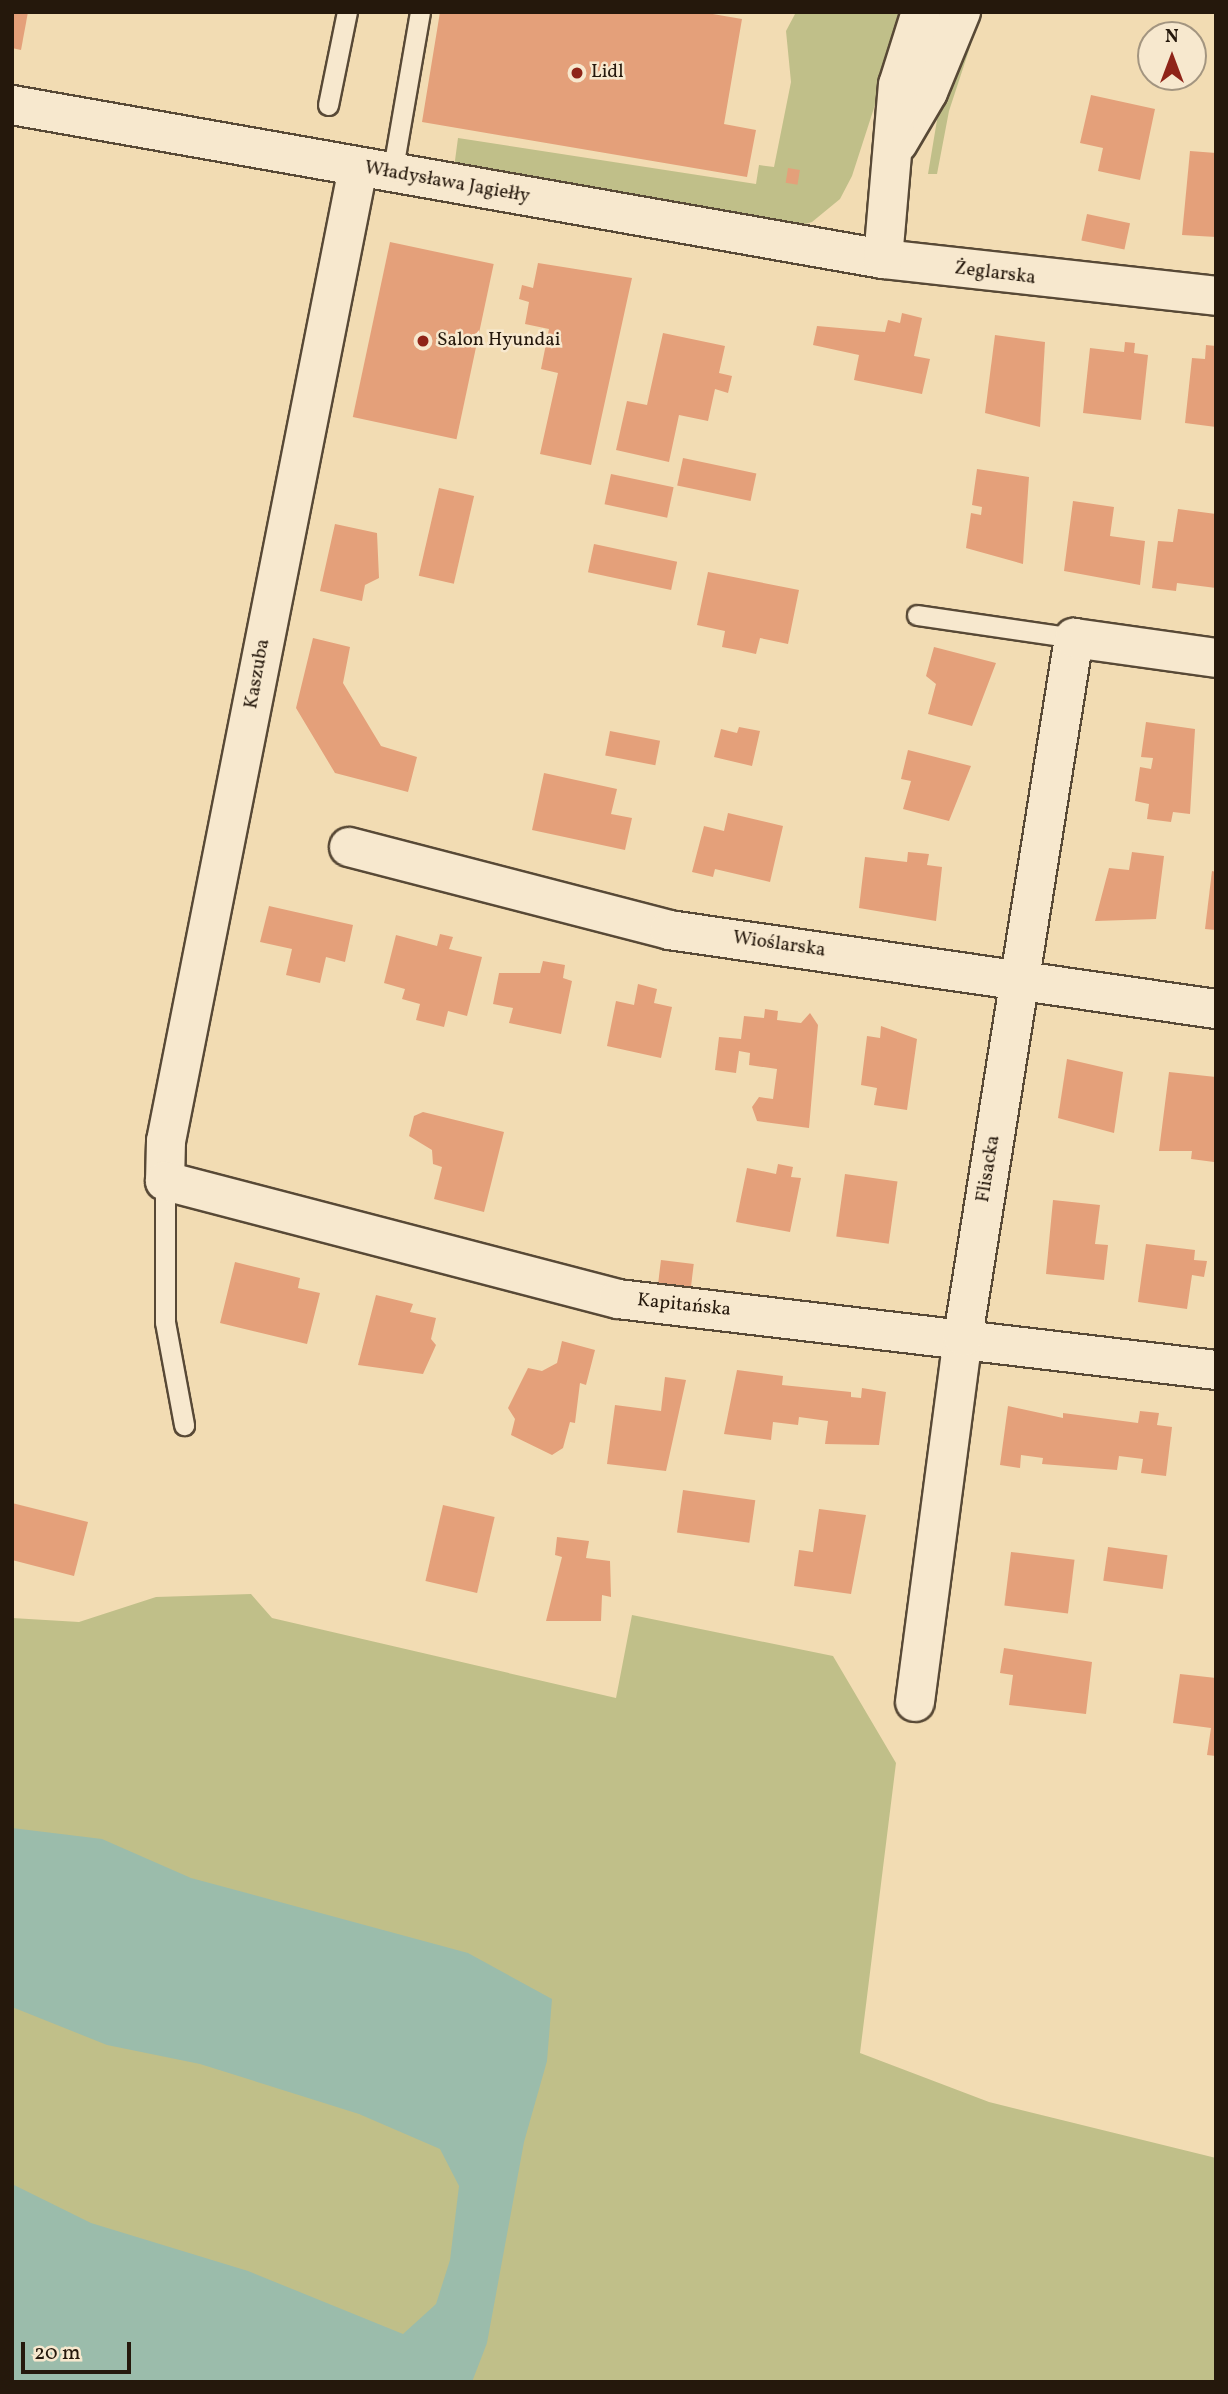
<!DOCTYPE html>
<meta charset="utf-8">
<style>
body{margin:0}
#map{position:relative;width:1228px;height:2394px;overflow:hidden;background:#f2dcb3;font-family:Vollkorn,serif}
div>[style]{position:absolute}
.green>*{inset:0;background:#c0bf89}
.water>*{inset:0;background:#9bbcab}
.building>*{inset:0;background:#e4a07a;transform-origin:0 0}
.roads{filter:drop-shadow(2px 0 #584936) drop-shadow(-2px 0 #584936) drop-shadow(0 2px #584936) drop-shadow(0 -2px #584936)}
.service>*{height:19px;margin:-9.5px;padding:0 9.5px;transform-origin:9.5px;border-radius:9.5px;background:#f7e8ce}
.minor>*{height:38px;margin:-19px;padding:0 19px;transform-origin:19px;border-radius:19px;background:#f7e8ce}
.dots>*{width:19px;height:19px;translate:-50% -50%;box-sizing:border-box;border:4px solid #f7e8ce;border-radius:50%}
span{translate:-50% -50%;white-space:nowrap;text-align:center;line-height:1.15;-webkit-text-stroke:5px #f7e8ce;paint-order:stroke}
.poi-label{font-size:19px;color:#25180c}
.left{translate:0 -50%;text-align:left}
.street-label{font-size:19px;color:#25180c}
.frame{position:absolute;inset:0;border:14px solid #25180c;pointer-events:none}
.north{position:absolute;left:1137px;top:21px;width:70px;height:70px;box-sizing:border-box;background:#f7e8ce;border:2px solid #a39580;border-radius:50%;rotate:0deg;font-size:19px;font-weight:700;line-height:28px;text-align:center;color:#25180c}
.north::after{content:'';display:block;margin:auto;width:24px;height:32px;background:#8f2418;clip-path:polygon(50% 0,100% 100%,50% 72%,0 100%)}
.scale{position:absolute;left:21px;top:2342px;width:110px;height:32px;box-sizing:border-box;border:4px solid #25180c;border-top:0;padding-left:9px;font-size:21px;line-height:24px;white-space:nowrap;color:#25180c;-webkit-text-stroke:5px #f7e8ce;paint-order:stroke}
</style>
<div id="map">
<div class="green">
<div style="clip-path:polygon(905px 12px,852px 176px,840px 199px,812px 222px,798px 226px,454px 168px,458px 138px,756px 184px,759px 165px,774px 167px,791px 82px,786px 31px,795px 14px)"></div>
<div style="clip-path:polygon(965px 27px,971px 44px,949px 111px,937px 174px,928px 174px,939px 108px)"></div>
<div style="clip-path:polygon(251px 1594px,272px 1618px,616px 1698px,632px 1615px,833px 1656px,896px 1763px,860px 2053px,989px 2102px,1216px 2158px,1216px 2382px,12px 2382px,12px 1618px,79px 1622px,156px 1597px)"></div>
</div>
<div class="water">
<div style="clip-path:polygon(12px 1828px,102px 1839px,191px 1878px,468px 1953px,552px 1999px,547px 2061px,524px 2142px,487px 2343px,472px 2382px,12px 2382px,12px 2184px,91px 2223px,248px 2271px,403px 2334px,436px 2304px,450px 2260px,459px 2186px,440px 2149px,359px 2114px,200px 2064px,107px 2045px,12px 2007px)"></div>
</div>
<div class="building">
<div style="clip-path:polygon(12px 12px,28px 12px,21px 50px,12px 48px)"></div>
<div style="clip-path:polygon(440px 12px,701px 12px,742px 19px,724px 124px,756px 130px,747px 177px,422px 122px)"></div>
<div style="clip-path:polygon(1091px 95px,1155px 109px,1140px 180px,1098px 171px,1103px 148px,1080px 143px)"></div>
<div style="clip-path:polygon(1190px 151px,1216px 153px,1216px 237px,1182px 235px)"></div>
<div style="left:788px;top:168px;width:12px;height:15px;rotate:9deg"></div>
<div style="left:1087px;top:214px;width:44px;height:27px;rotate:12deg"></div>
<div style="left:390px;top:242px;width:106px;height:179px;rotate:12deg"></div>
<div style="clip-path:polygon(538px 263px,632px 278px,591px 465px,540px 454px,558px 373px,541px 369px,549px 329px,525px 324px,529px 302px,519px 299px,522px 285px,533px 288px)"></div>
<div style="clip-path:polygon(902px 313px,922px 318px,914px 356px,930px 359px,922px 394px,854px 380px,859px 355px,813px 345px,817px 326px,885px 332px,888px 320px,900px 323px)"></div>
<div style="clip-path:polygon(663px 333px,725px 346px,719px 373px,732px 376px,728px 393px,715px 389px,708px 421px,679px 415px,669px 462px,616px 450px,627px 401px,647px 405px)"></div>
<div style="clip-path:polygon(995px 335px,1045px 342px,1040px 427px,985px 413px)"></div>
<div style="clip-path:polygon(1125px 342px,1135px 343px,1134px 353px,1148px 355px,1141px 420px,1083px 413px,1090px 348px,1124px 352px)"></div>
<div style="clip-path:polygon(1206px 345px,1216px 346px,1216px 427px,1185px 423px,1192px 358px,1205px 359px)"></div>
<div style="left:683px;top:458px;width:75px;height:28px;rotate:12deg"></div>
<div style="clip-path:polygon(977px 469px,1029px 477px,1023px 564px,966px 548px,971px 513px,981px 515px,982px 507px,972px 505px)"></div>
<div style="left:611px;top:474px;width:64px;height:31px;rotate:12deg"></div>
<div style="left:439px;top:488px;width:36px;height:90px;rotate:13deg"></div>
<div style="clip-path:polygon(1073px 501px,1114px 507px,1110px 536px,1145px 541px,1140px 585px,1064px 571px)"></div>
<div style="clip-path:polygon(1178px 509px,1216px 514px,1216px 588px,1177px 583px,1176px 591px,1152px 588px,1158px 541px,1173px 542px)"></div>
<div style="clip-path:polygon(335px 524px,377px 533px,379px 578px,365px 585px,362px 601px,320px 591px)"></div>
<div style="left:594px;top:544px;width:85px;height:29px;rotate:12deg"></div>
<div style="clip-path:polygon(708px 572px,799px 590px,788px 644px,760px 638px,756px 654px,738px 650px,722px 647px,725px 631px,697px 625px)"></div>
<div style="clip-path:polygon(313px 638px,350px 647px,343px 683px,381px 746px,417px 757px,408px 792px,335px 773px,296px 708px)"></div>
<div style="clip-path:polygon(934px 647px,996px 663px,972px 726px,928px 714px,936px 684px,926px 676px)"></div>
<div style="clip-path:polygon(1146px 722px,1195px 729px,1190px 814px,1173px 812px,1171px 822px,1147px 819px,1149px 804px,1135px 801px,1140px 767px,1151px 769px,1153px 758px,1141px 757px)"></div>
<div style="clip-path:polygon(739px 727px,760px 731px,752px 766px,714px 757px,721px 729px,737px 733px)"></div>
<div style="left:610px;top:731px;width:51px;height:25px;rotate:11deg"></div>
<div style="clip-path:polygon(908px 750px,971px 766px,949px 821px,903px 809px,911px 781px,901px 779px)"></div>
<div style="clip-path:polygon(544px 773px,617px 789px,611px 814px,632px 818px,625px 850px,532px 830px)"></div>
<div style="clip-path:polygon(728px 813px,783px 826px,770px 882px,715px 869px,713px 877px,692px 872px,704px 826px,724px 831px)"></div>
<div style="clip-path:polygon(908px 852px,929px 854px,927px 865px,942px 867px,936px 921px,859px 908px,865px 857px,907px 862px)"></div>
<div style="clip-path:polygon(1132px 852px,1164px 856px,1156px 919px,1095px 921px,1109px 868px,1129px 870px)"></div>
<div style="clip-path:polygon(1212px 871px,1216px 872px,1216px 930px,1205px 929px)"></div>
<div style="clip-path:polygon(269px 906px,353px 925px,345px 962px,326px 957px,320px 983px,286px 975px,292px 949px,260px 942px)"></div>
<div style="clip-path:polygon(440px 934px,453px 937px,449px 949px,482px 957px,467px 1016px,448px 1011px,444px 1027px,416px 1020px,420px 1004px,402px 999px,405px 989px,384px 983px,396px 935px,437px 946px)"></div>
<div style="clip-path:polygon(543px 961px,565px 965px,563px 978px,572px 981px,561px 1034px,509px 1023px,513px 1008px,493px 1004px,499px 973px,540px 973px)"></div>
<div style="clip-path:polygon(638px 984px,657px 989px,654px 1003px,672px 1007px,661px 1058px,607px 1046px,616px 1001px,634px 1005px)"></div>
<div style="clip-path:polygon(765px 1009px,778px 1011px,777px 1020px,801px 1023px,810px 1013px,818px 1025px,809px 1128px,757px 1121px,752px 1107px,759px 1097px,773px 1099px,777px 1069px,749px 1065px,750px 1053px,739px 1051px,736px 1073px,715px 1070px,719px 1037px,741px 1039px,744px 1016px,764px 1018px)"></div>
<div style="clip-path:polygon(881px 1026px,917px 1039px,907px 1110px,874px 1105px,877px 1088px,861px 1085px,867px 1036px,880px 1038px)"></div>
<div style="clip-path:polygon(1067px 1059px,1123px 1072px,1114px 1133px,1058px 1118px)"></div>
<div style="clip-path:polygon(1169px 1072px,1216px 1077px,1214px 1162px,1191px 1159px,1192px 1151px,1159px 1151px)"></div>
<div style="clip-path:polygon(423px 1112px,504px 1132px,484px 1212px,434px 1199px,442px 1167px,433px 1164px,432px 1150px,409px 1136px,414px 1116px)"></div>
<div style="clip-path:polygon(778px 1164px,793px 1167px,791px 1177px,801px 1178px,790px 1232px,736px 1222px,747px 1168px,776px 1174px)"></div>
<div style="left:845px;top:1174px;width:53px;height:63px;rotate:8deg"></div>
<div style="clip-path:polygon(1053px 1200px,1100px 1205px,1095px 1244px,1108px 1245px,1104px 1280px,1046px 1274px)"></div>
<div style="clip-path:polygon(1146px 1244px,1195px 1250px,1194px 1260px,1207px 1261px,1204px 1277px,1192px 1275px,1187px 1309px,1138px 1302px)"></div>
<div style="left:661px;top:1260px;width:33px;height:29px;rotate:7deg"></div>
<div style="clip-path:polygon(235px 1262px,300px 1278px,298px 1288px,320px 1293px,307px 1344px,220px 1323px)"></div>
<div style="clip-path:polygon(376px 1295px,413px 1304px,410px 1312px,436px 1318px,431px 1339px,436px 1345px,423px 1374px,358px 1365px)"></div>
<div style="clip-path:polygon(562px 1341px,595px 1350px,586px 1385px,580px 1383px,575px 1423px,570px 1422px,563px 1448px,552px 1455px,511px 1435px,515px 1419px,508px 1408px,528px 1368px,542px 1371px,557px 1363px)"></div>
<div style="clip-path:polygon(737px 1370px,783px 1376px,782px 1385px,851px 1392px,851px 1397px,861px 1398px,862px 1388px,886px 1392px,879px 1445px,825px 1444px,828px 1421px,799px 1417px,798px 1425px,773px 1422px,771px 1440px,724px 1434px)"></div>
<div style="clip-path:polygon(665px 1377px,686px 1380px,666px 1471px,607px 1464px,615px 1405px,661px 1411px)"></div>
<div style="clip-path:polygon(1008px 1406px,1063px 1418px,1063px 1413px,1138px 1423px,1140px 1411px,1159px 1413px,1157px 1425px,1172px 1427px,1166px 1476px,1141px 1473px,1143px 1459px,1119px 1456px,1117px 1470px,1042px 1464px,1043px 1458px,1021px 1455px,1020px 1468px,1000px 1465px)"></div>
<div style="left:683px;top:1490px;width:73px;height:43px;rotate:8deg"></div>
<div style="clip-path:polygon(12px 1503px,88px 1522px,74px 1576px,12px 1560px)"></div>
<div style="left:443px;top:1505px;width:53px;height:78px;rotate:13deg"></div>
<div style="clip-path:polygon(819px 1509px,866px 1515px,851px 1594px,794px 1586px,799px 1550px,813px 1552px)"></div>
<div style="clip-path:polygon(557px 1537px,589px 1541px,586px 1558px,610px 1561px,611px 1597px,602px 1595px,601px 1621px,546px 1621px,562px 1557px,555px 1555px)"></div>
<div style="left:1108px;top:1547px;width:60px;height:34px;rotate:8deg"></div>
<div style="left:1011px;top:1552px;width:64px;height:54px;rotate:7deg"></div>
<div style="clip-path:polygon(1004px 1648px,1092px 1662px,1086px 1714px,1009px 1705px,1013px 1675px,1000px 1673px)"></div>
<div style="clip-path:polygon(1180px 1674px,1216px 1678px,1216px 1756px,1207px 1755px,1211px 1728px,1173px 1723px)"></div>
</div>
<div class="roads">
<div class="service">
<div style="left:328px;top:105px;width:95px;rotate:-78.5deg"></div>
<div style="left:392px;top:174px;width:164px;rotate:-80.2deg"></div>
<div style="left:917px;top:615px;width:159px;rotate:8.3deg"></div>
<div style="left:165px;top:1181px;width:141px;rotate:90deg"></div>
<div style="left:165px;top:1322px;width:105px;rotate:79.5deg"></div>
</div>
<div class="minor">
<div style="left:12px;top:105px;width:885px;rotate:10.03deg"></div>
<div style="left:883px;top:259px;width:335px;rotate:6.3deg"></div>
<div style="left:898px;top:143px;width:59px;rotate:-59.5deg"></div>
<div style="left:928px;top:92px;width:87px;rotate:-67.6deg"></div>
<div style="left:358px;top:168px;width:992px;rotate:101.16deg"></div>
<div style="left:166px;top:1141px;width:40px;rotate:91.4deg"></div>
<div style="left:165px;top:1181px;width:468px;rotate:14.6deg"></div>
<div style="left:618px;top:1299px;width:602px;rotate:6.77deg"></div>
<div style="left:883px;top:259px;width:175px;rotate:-85.1deg"></div>
<div style="left:898px;top:85px;width:77px;rotate:-72.5deg"></div>
<div style="left:349px;top:847px;width:331px;rotate:14.5deg"></div>
<div style="left:669px;top:930px;width:553px;rotate:8.22deg"></div>
<div style="left:915px;top:1702px;width:368px;rotate:-82.5deg"></div>
<div style="left:963px;top:1337px;width:708px;rotate:-80.98deg"></div>
<div style="left:1074px;top:638px;width:143px;rotate:8deg"></div>
</div>
</div>
<div class="dots">
<div style="left:577px;top:73px;background:#8f2418"></div>
<div style="left:423px;top:341px;background:#8f2418"></div>
</div>
<div class="poi-label">
<span class="left" style="left:591px;top:73px">Lidl</span>
<span class="left" style="left:437px;top:341px">Salon Hyundai</span>
</div>
<div class="street-label">
<span style="left:447px;top:183px;rotate:10deg">Władysława Jagiełły</span>
<span style="left:995px;top:274px;rotate:7deg">Żeglarska</span>
<span style="left:258px;top:674px;rotate:-80deg">Kaszuba</span>
<span style="left:779px;top:945px;rotate:8deg">Wioślarska</span>
<span style="left:989px;top:1169px;rotate:-81deg">Flisacka</span>
<span style="left:684px;top:1306px;rotate:6deg">Kapitańska</span>
</div>
<div class="frame"></div>
<div class="north">N</div>
<div class="scale">20 m</div>
</div>
